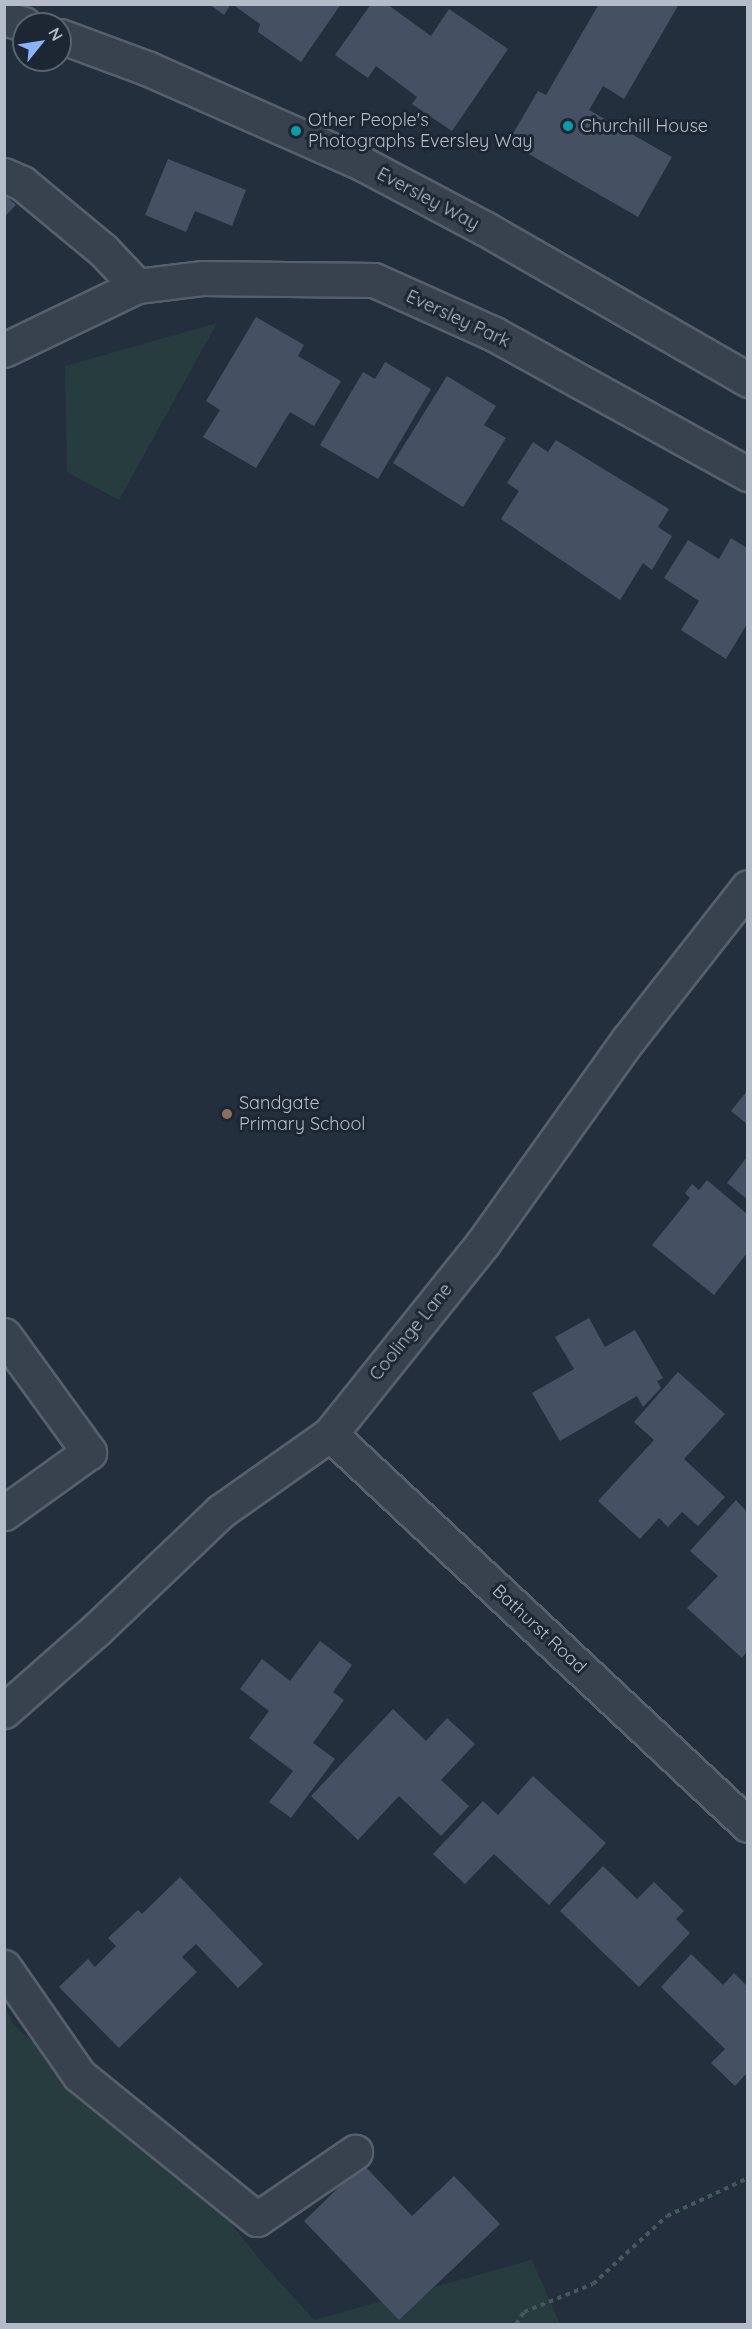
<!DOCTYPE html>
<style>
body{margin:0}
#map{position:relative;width:752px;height:2329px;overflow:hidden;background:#242f3e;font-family:Quicksand,sans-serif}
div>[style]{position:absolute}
.green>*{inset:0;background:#263c3f}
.building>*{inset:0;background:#455162}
.path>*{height:4px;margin-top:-2px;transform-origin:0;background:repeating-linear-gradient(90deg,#44595c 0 4.5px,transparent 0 9px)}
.roads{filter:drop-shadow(2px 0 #565f6c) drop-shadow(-2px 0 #565f6c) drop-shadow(0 2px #565f6c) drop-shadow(0 -2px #565f6c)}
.minor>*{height:33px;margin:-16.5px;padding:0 16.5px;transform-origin:16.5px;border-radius:16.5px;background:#38414e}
.dots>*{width:16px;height:16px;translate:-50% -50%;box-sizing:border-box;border:3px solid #1d2633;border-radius:50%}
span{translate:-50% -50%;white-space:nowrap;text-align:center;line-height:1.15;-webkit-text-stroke:6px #1d2633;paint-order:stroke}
.poi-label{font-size:18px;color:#b4bcc9}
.left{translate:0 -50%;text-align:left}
.street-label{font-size:18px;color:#b4bcc9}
.frame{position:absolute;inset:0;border:6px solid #b4bcc9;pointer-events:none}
.north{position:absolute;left:12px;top:12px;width:60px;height:60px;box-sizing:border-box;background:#1d2633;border:2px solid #59626f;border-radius:50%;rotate:60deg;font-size:16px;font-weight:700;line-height:24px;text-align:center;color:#b4bcc9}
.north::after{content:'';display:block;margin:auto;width:21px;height:27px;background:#8ab4f8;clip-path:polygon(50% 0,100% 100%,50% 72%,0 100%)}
</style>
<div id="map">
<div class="green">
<div style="clip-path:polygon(217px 323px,119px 500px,67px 472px,65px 366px)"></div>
<div style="clip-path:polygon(4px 2006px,14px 2025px,216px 2204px,259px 2259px,314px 2320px,532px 2260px,560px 2324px,5px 2324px)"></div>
</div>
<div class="building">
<div style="clip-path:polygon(209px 4px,231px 4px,224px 15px)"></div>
<div style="clip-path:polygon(232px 4px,341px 4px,301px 62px,258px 32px,260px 24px)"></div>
<div style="clip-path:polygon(371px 4px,387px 4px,431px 36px,449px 9px,508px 49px,452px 131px,412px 104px,417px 97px,376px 66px,368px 78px,335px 55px)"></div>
<div style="clip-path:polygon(599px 4px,679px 4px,624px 99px,603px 86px,589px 110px,672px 157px,638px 217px,508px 142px,538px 91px,546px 95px)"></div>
<div style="clip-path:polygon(168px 159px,246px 190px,232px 226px,195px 211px,186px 232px,145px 215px)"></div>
<div style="clip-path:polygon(4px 194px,16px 205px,4px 217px)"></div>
<div style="clip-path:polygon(256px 317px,304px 345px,298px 356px,341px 381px,314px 426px,290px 412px,256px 468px,203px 437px,220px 410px,206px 401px)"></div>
<div style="clip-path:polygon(385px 362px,431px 389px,378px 479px,320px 445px,363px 372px,375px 379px)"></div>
<div style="clip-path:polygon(447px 376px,496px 406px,484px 425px,506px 438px,463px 507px,393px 463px)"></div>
<div style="clip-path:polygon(556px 440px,669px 509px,658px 527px,672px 536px,652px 570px,643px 563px,620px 600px,501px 519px,519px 491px,507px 483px,533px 442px,548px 452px)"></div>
<div style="clip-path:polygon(731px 538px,747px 548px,747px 624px,726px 659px,681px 630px,699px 601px,664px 578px,688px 540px,719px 559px)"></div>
<div style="clip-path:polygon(747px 1091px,747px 1124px,731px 1111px)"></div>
<div style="clip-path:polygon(747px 1157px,747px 1199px,727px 1183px)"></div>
<div style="clip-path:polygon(707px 1180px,747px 1214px,747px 1253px,714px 1295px,652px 1245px,690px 1198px,685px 1193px,692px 1184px,699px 1190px)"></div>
<div style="clip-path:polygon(589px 1318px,605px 1347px,635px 1330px,663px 1378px,657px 1381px,661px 1388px,643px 1407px,637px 1396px,560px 1441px,532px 1393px,574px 1369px,555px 1337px)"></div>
<div style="clip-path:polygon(678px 1372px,725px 1414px,684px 1459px,725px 1497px,698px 1526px,682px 1512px,668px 1527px,659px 1518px,640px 1539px,598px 1501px,654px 1440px,634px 1422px)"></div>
<div style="clip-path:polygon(736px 1500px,747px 1512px,747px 1651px,742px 1658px,687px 1608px,718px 1576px,690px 1551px)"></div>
<div style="clip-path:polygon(320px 1641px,352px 1665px,333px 1692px,344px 1700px,313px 1743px,335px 1759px,291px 1818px,269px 1802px,293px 1771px,249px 1738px,269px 1711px,240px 1689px,262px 1659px,290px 1681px)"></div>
<div style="clip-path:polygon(393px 1709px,426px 1741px,447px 1718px,475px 1744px,441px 1780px,469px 1806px,441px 1836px,399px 1796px,358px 1840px,311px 1796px)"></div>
<div style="clip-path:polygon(533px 1776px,606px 1843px,549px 1905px,494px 1854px,465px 1884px,433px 1854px,483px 1801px,498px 1815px)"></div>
<div style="clip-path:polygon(603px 1866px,637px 1899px,654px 1882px,684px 1911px,676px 1919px,690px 1933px,639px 1987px,560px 1911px)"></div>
<div style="clip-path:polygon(180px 1877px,263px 1964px,238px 1988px,196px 1944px,182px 1957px,197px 1972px,119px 2048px,59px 1987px,88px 1959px,95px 1967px,116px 1946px,108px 1938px,138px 1910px,142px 1914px)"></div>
<div style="clip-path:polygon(691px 1954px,723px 1985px,734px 1973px,747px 1986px,747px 2073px,735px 2086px,711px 2063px,725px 2049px,661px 1987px)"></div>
<div style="clip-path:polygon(363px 2164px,412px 2216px,454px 2176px,500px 2224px,399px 2320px,304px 2221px)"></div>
</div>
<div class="path">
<div style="left:516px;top:2324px;width:14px;rotate:-56deg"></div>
<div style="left:524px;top:2312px;width:74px;rotate:-22.1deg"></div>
<div style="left:593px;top:2284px;width:100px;rotate:-42.6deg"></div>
<div style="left:667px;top:2216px;width:89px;rotate:-25.1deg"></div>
</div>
<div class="roads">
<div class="minor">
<div style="left:4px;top:18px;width:21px;rotate:17deg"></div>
<div style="left:60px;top:36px;width:95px;rotate:20.3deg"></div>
<div style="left:149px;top:69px;width:234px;rotate:23.9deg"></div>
<div style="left:363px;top:164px;width:137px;rotate:27.9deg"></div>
<div style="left:484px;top:228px;width:305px;rotate:29.9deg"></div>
<div style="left:4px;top:175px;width:20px;rotate:24deg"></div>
<div style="left:22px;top:183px;width:105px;rotate:39.6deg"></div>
<div style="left:103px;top:250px;width:50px;rotate:46.6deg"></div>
<div style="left:4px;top:350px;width:148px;rotate:-25.7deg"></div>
<div style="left:137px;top:286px;width:65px;rotate:-7deg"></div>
<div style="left:202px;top:278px;width:172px;rotate:0.7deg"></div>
<div style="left:374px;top:280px;width:132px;rotate:24.2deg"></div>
<div style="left:494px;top:334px;width:290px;rotate:28.9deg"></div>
<div style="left:4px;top:1335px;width:145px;rotate:54deg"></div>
<div style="left:89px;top:1452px;width:105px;rotate:144.3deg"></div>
<div style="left:330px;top:1434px;width:572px;rotate:43.09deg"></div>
<div style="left:4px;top:1711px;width:124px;rotate:-41.4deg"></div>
<div style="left:97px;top:1629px;width:171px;rotate:-43.6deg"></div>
<div style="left:221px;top:1511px;width:133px;rotate:-35.2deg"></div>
<div style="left:330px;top:1434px;width:245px;rotate:-51.3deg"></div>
<div style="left:483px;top:1243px;width:249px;rotate:-54.5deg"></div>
<div style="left:628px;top:1040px;width:194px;rotate:-51.9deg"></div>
<div style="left:4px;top:1967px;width:131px;rotate:55.2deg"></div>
<div style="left:79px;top:2075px;width:229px;rotate:39deg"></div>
<div style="left:257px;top:2219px;width:119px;rotate:-34.4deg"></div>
</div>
</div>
<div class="dots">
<div style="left:568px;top:126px;background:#0f9aa8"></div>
<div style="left:296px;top:131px;background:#0f9aa8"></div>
<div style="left:227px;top:1114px;background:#8d6e63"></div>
</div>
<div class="poi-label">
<span class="left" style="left:308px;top:131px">Other People's<br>Photographs Eversley Way</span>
<span class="left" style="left:580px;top:126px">Churchill House</span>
<span class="left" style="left:239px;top:1114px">Sandgate<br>Primary School</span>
</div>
<div class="street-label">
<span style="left:428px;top:199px;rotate:28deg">Eversley Way</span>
<span style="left:458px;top:319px;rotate:25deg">Eversley Park</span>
<span style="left:411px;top:1332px;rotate:-51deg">Coolinge Lane</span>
<span style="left:539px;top:1629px;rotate:43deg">Bathurst Road</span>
</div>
<div class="frame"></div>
<div class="north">N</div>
</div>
